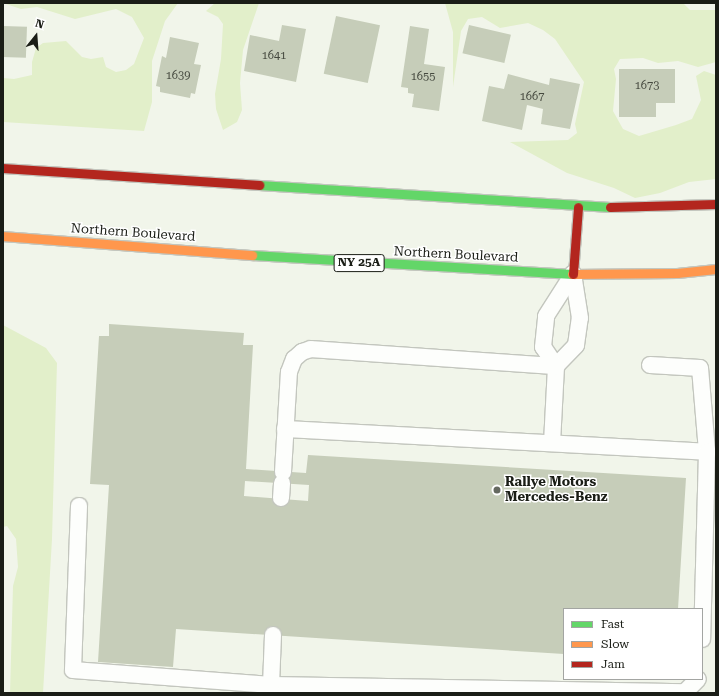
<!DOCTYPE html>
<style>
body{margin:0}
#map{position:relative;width:719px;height:696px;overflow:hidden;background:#f1f5ea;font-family:"Roboto Serif",serif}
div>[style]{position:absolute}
.green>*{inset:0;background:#e2efca}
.building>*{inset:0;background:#c6cdb9;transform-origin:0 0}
.roads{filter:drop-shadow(1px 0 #c3c6be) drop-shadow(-1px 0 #c3c6be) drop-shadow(0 1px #c3c6be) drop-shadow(0 -1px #c3c6be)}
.lane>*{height:16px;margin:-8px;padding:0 8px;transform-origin:8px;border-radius:8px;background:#fdfefc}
.fast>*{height:9px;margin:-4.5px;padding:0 4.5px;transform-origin:4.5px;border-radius:4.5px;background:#63d668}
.slow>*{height:9px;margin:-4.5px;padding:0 4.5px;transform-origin:4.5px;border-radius:4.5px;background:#ff974d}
.jam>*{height:9px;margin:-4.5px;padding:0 4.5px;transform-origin:4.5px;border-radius:4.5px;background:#b3261e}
.dots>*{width:11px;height:11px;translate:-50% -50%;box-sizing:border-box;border:2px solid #fff;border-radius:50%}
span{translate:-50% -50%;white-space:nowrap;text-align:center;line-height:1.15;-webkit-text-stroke:3px #fff;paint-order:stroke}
.number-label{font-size:11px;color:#45493f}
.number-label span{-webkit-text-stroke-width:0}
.shield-label span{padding:1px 3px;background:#fff;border:1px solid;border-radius:3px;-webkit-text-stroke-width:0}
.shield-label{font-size:12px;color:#1a1d16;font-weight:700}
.street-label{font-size:13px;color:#1a1d16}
.poi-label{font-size:13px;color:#1a1d16;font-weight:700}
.left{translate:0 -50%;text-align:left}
.frame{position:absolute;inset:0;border:4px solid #1a1d16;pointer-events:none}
.legend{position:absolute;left:563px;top:608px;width:140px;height:72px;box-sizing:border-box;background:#fff;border:1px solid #a3a5a2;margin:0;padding:5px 7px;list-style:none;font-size:12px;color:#1a1d16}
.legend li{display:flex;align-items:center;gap:8px;height:20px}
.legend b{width:20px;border:1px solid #a3a5a2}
.north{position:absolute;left:16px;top:16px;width:40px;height:40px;-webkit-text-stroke:3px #fff;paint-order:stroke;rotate:17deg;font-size:11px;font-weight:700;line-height:16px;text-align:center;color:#1a1d16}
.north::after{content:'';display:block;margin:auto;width:14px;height:18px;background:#1a1d16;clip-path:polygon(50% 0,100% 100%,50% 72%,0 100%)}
</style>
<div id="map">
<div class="green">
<div style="clip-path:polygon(3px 3px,178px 3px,165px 21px,152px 61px,152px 102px,144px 131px,3px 122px,3px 78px,14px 79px,32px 75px,32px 62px,36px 48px,43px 43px,66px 41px,82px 57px,91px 59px,103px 57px,106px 67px,116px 72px,126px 70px,134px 64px,144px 38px,132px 17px,116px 9px,75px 19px,37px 7px,21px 9px)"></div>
<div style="clip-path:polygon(215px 3px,259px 3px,243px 50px,240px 83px,242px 110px,237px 122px,223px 130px,216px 109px,215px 94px,221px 59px,223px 24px,218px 17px,206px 11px)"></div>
<div style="clip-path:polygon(445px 3px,683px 3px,690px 10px,716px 10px,716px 62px,698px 67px,678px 61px,658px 63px,643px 58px,620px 59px,614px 69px,616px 79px,613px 111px,623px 129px,639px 136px,676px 125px,692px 119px,701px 100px,696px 76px,704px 71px,716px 75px,716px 179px,689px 182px,660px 193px,635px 198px,614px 188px,567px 173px,510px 142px,568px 140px,577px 133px,575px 124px,584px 82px,555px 39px,543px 30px,528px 23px,500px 28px,482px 17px,468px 19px,461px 31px,453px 87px,453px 32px)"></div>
<div style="clip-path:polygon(3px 325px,46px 348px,57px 363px,52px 539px,43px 693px,10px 693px,13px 586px,18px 567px,16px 539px,7px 526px,3px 527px)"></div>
</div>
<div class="building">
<div style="left:336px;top:16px;width:45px;height:59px;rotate:12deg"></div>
<div style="clip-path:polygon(282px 25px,306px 29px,296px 82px,244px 71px,250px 35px,279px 41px)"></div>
<div style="left:469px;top:25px;width:43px;height:29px;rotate:13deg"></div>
<div style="left:3px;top:26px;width:24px;height:31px;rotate:2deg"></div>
<div style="clip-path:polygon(410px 26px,429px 29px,424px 64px,445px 67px,439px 111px,412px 107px,414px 94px,408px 93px,408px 88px,401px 87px)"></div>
<div style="clip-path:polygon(170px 37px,199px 43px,194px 64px,201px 65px,195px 94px,191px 93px,190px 98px,160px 92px,160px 87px,156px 86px,162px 56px,166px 58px)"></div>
<div style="clip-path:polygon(619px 69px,675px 69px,675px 103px,656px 103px,656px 117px,619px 117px)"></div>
<div style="clip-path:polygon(508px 74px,549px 85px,550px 78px,580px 84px,570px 129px,541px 124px,543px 109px,527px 105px,522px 130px,482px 121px,489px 86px,504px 89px)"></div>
<div style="clip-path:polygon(evenodd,109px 324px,244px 333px,243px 345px,253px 345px,246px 469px,306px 473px,308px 455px,686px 478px,678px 609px,564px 609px,564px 654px,176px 629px,173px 667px,98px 662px,109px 485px,90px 484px,99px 336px,109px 336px,109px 324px,245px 481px,309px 485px,308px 501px,244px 496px,245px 481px)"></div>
</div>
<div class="roads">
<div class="lane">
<div style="left:650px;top:365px;width:50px;rotate:3.4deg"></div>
<div style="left:700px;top:368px;width:84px;rotate:85.2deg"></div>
<div style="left:556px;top:366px;width:29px;rotate:-46deg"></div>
<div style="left:576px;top:345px;width:27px;rotate:-82deg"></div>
<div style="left:580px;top:318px;width:45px;rotate:-99deg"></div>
<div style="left:285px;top:429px;width:423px;rotate:3.1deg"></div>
<div style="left:707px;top:452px;width:187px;rotate:91.5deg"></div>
<div style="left:552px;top:443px;width:77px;rotate:-87deg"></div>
<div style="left:556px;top:366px;width:23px;rotate:-124deg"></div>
<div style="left:543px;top:347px;width:31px;rotate:-84deg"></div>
<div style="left:546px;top:316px;width:50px;rotate:-57.3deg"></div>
<div style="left:283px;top:472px;width:100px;rotate:-86.6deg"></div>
<div style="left:289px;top:372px;width:14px;rotate:-69deg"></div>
<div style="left:294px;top:359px;width:11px;rotate:-41deg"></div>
<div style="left:302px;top:352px;width:9px;rotate:-18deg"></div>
<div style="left:311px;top:349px;width:246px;rotate:4deg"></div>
<div style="left:281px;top:498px;width:15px;rotate:-86deg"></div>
<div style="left:79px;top:506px;width:164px;rotate:92.1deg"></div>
<div style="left:73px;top:670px;width:199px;rotate:4.3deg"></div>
<div style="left:271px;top:685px;width:414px;rotate:1deg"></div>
<div style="left:685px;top:692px;width:18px;rotate:-45deg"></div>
<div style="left:273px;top:693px;width:8px;rotate:-104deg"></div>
<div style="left:271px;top:685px;width:50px;rotate:-87.7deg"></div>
</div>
<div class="fast">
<div style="left:259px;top:185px;width:352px;rotate:3.6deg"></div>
<div style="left:252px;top:255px;width:321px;rotate:3.4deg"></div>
</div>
<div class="slow">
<div style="left:3px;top:236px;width:250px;rotate:4.4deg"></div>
<div style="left:572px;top:274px;width:105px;rotate:-0.5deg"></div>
<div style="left:677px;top:273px;width:39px;rotate:-6deg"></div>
</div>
<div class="jam">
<div style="left:3px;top:168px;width:257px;rotate:3.8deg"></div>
<div style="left:610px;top:207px;width:106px;rotate:-1.6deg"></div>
<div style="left:573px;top:274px;width:67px;rotate:-85.7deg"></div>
</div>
</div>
<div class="dots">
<div style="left:497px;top:490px;background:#656960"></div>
</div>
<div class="number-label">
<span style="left:274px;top:56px">1641</span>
<span style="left:178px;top:76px">1639</span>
<span style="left:423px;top:77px">1655</span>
<span style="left:647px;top:86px">1673</span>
<span style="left:532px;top:97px">1667</span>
</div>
<div class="shield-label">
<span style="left:359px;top:263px">NY 25A</span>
</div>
<div class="street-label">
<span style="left:133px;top:233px;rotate:4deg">Northern Boulevard</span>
<span style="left:456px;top:255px;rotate:3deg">Northern Boulevard</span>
</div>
<div class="poi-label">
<span class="left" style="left:505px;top:490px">Rallye Motors<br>Mercedes-Benz</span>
</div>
<div class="frame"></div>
<ul class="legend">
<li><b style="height:5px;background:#63d668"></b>Fast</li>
<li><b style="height:5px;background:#ff974d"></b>Slow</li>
<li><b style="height:5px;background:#b3261e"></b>Jam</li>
</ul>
<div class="north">N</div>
</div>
